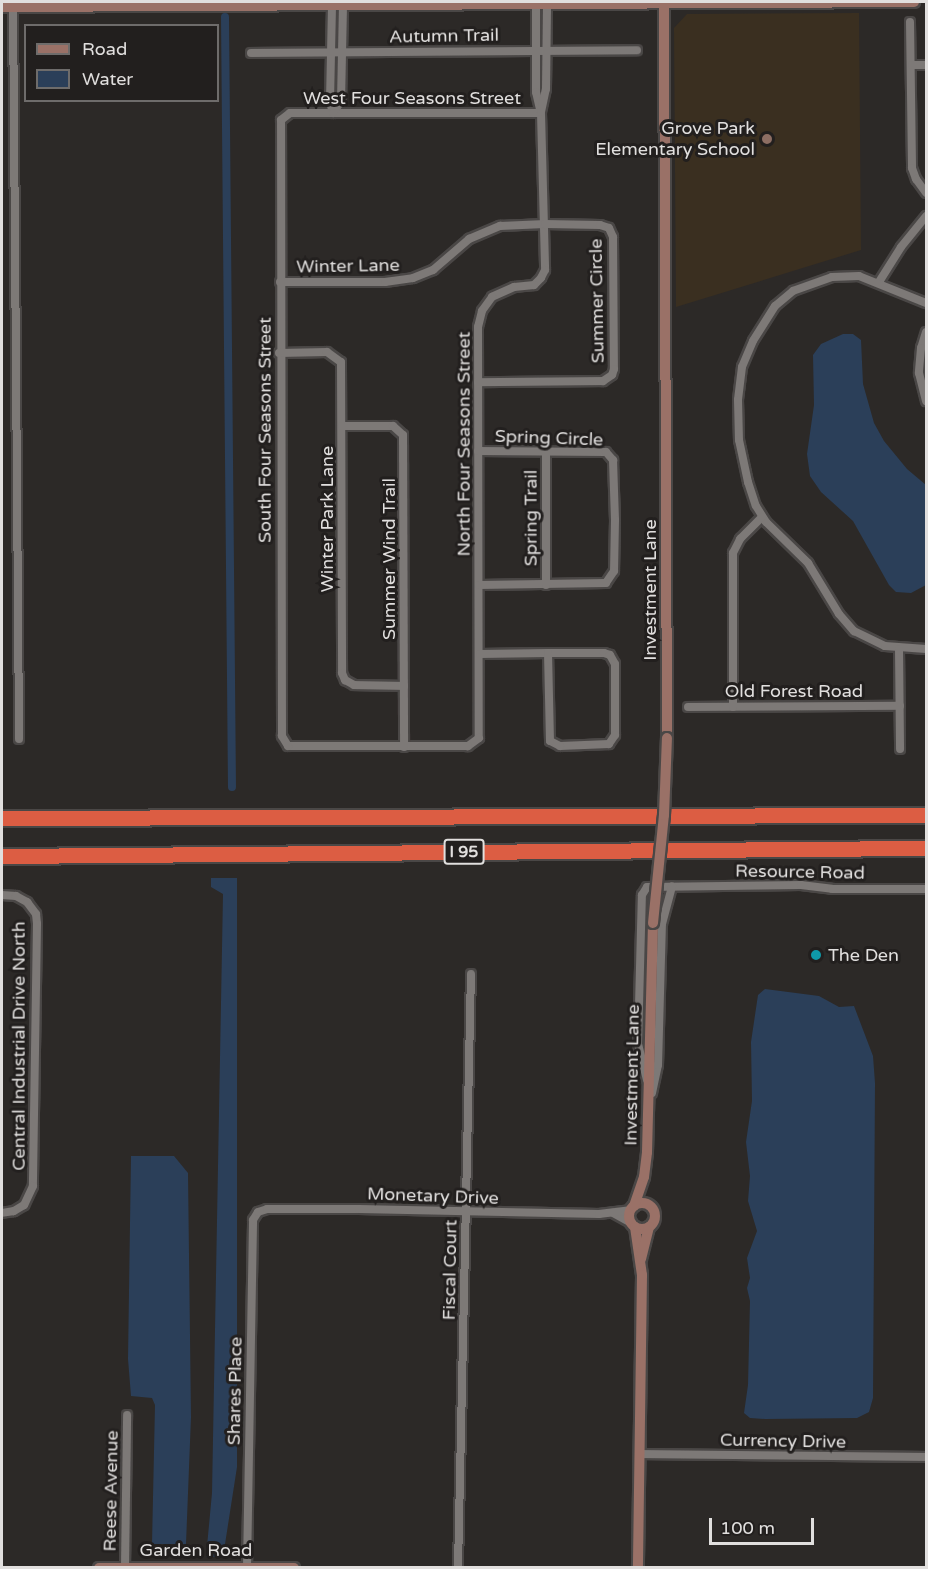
<!DOCTYPE html>
<style>
body{margin:0}
#map{position:relative;width:928px;height:1569px;overflow:hidden;background:#2c2927;font-family:"Varela Round",sans-serif}
div>[style]{position:absolute}
.education>*{inset:0;background:#3a2f20}
.water>*{inset:0;background:#2b3f59}
.canal>*{height:8px;margin:-4px;padding:0 4px;transform-origin:4px;border-radius:4px;background:#2b3f59}
.roads{filter:drop-shadow(2px 0 #4a4746) drop-shadow(-2px 0 #4a4746) drop-shadow(0 2px #4a4746) drop-shadow(0 -2px #4a4746)}
.street>*{height:8px;margin:-4px;padding:0 4px;transform-origin:4px;border-radius:4px;background:#7d7977}
.secondary>*{height:10px;margin:-5px;padding:0 5px;transform-origin:5px;border-radius:5px;background:#9a7167}
.secondary>.ring{margin:-5px;padding:0;box-sizing:content-box;background:none;border:10px solid #9a7167;border-radius:50%}
.highway>*{height:15px;margin:-7.5px;padding:0 7.5px;transform-origin:7.5px;border-radius:7.5px;background:#dc5d43}
.bridges{filter:drop-shadow(2px 0 #4a4746) drop-shadow(-2px 0 #4a4746) drop-shadow(0 2px #4a4746) drop-shadow(0 -2px #4a4746)}
.secondary-bridge>*{height:10px;margin:-5px;padding:0 5px;transform-origin:5px;border-radius:5px;background:#9a7167}
.dots>*{width:16px;height:16px;translate:-50% -50%;box-sizing:border-box;border:3px solid #221f1e;border-radius:50%}
span{translate:-50% -50%;white-space:nowrap;text-align:center;line-height:1.15;-webkit-text-stroke:6px #221f1e;paint-order:stroke}
.shield-label span{padding:2px 4px;background:#221f1e;border:2px solid;border-radius:4px;-webkit-text-stroke-width:0}
.shield-label{font-size:16px;color:#e1dfde;font-weight:700}
.street-label{font-size:18px;color:#e1dfde}
.poi-label{font-size:18px;color:#e1dfde}
.right{translate:-100% -50%;text-align:right}
.left{translate:0 -50%;text-align:left}
.frame{position:absolute;inset:0;border:3px solid #e1dfde;pointer-events:none}
.legend{position:absolute;left:24px;top:24px;width:195px;height:78px;box-sizing:border-box;background:#221f1e;border:2px solid #6e6c6b;margin:0;padding:8px 10px;list-style:none;font-size:18px;color:#e1dfde}
.legend li{display:flex;align-items:center;gap:12px;height:30px}
.legend b{width:30px;border:2px solid #6e6c6b}
.scale{position:absolute;left:709px;top:1518px;width:105px;height:27px;box-sizing:border-box;border:3px solid #e1dfde;border-top:0;padding-left:8px;font-size:18px;line-height:21px;white-space:nowrap;color:#e1dfde;-webkit-text-stroke:4px #221f1e;paint-order:stroke}
</style>
<div id="map">
<div class="education">
<div style="clip-path:polygon(859px 13px,861px 250px,676px 307px,674px 28px,687px 14px)"></div>
</div>
<div class="water">
<div style="clip-path:polygon(843px 334px,853px 334px,861px 340px,863px 384px,874px 423px,884px 441px,907px 469px,926px 485px,926px 585px,911px 593px,896px 592px,889px 585px,853px 521px,821px 492px,810px 476px,807px 454px,814px 405px,813px 355px,821px 344px)"></div>
<div style="clip-path:polygon(211px 878px,237px 878px,237px 1467px,223px 1557px,206px 1557px,212px 1493px,223px 894px,211px 887px)"></div>
<div style="clip-path:polygon(765px 989px,819px 996px,839px 1007px,854px 1006px,873px 1056px,875px 1083px,873px 1398px,869px 1412px,857px 1418px,765px 1419px,750px 1418px,744px 1413px,748px 1385px,750px 1301px,747px 1288px,750px 1278px,747px 1258px,757px 1231px,748px 1201px,750px 1176px,746px 1142px,752px 1101px,751px 1042px,758px 995px)"></div>
<div style="clip-path:polygon(131px 1156px,174px 1156px,188px 1173px,191px 1417px,186px 1544px,152px 1544px,155px 1405px,152px 1398px,131px 1396px,128px 1359px)"></div>
</div>
<div class="canal">
<div style="left:225px;top:17px;width:770px;rotate:89.48deg"></div>
</div>
<div class="roads">
<div class="street">
<div style="left:13px;top:2px;width:737px;rotate:89.53deg"></div>
<div style="left:536px;top:2px;width:90px;rotate:90deg"></div>
<div style="left:536px;top:92px;width:22px;rotate:77deg"></div>
<div style="left:541px;top:113px;width:157px;rotate:88.5deg"></div>
<div style="left:545px;top:270px;width:9px;rotate:117deg"></div>
<div style="left:541px;top:278px;width:10px;rotate:135deg"></div>
<div style="left:534px;top:285px;width:20px;rotate:174deg"></div>
<div style="left:514px;top:287px;width:24px;rotate:156deg"></div>
<div style="left:492px;top:297px;width:17px;rotate:126deg"></div>
<div style="left:482px;top:311px;width:16px;rotate:104deg"></div>
<div style="left:478px;top:327px;width:411px;rotate:89.9deg"></div>
<div style="left:479px;top:738px;width:14px;rotate:144deg"></div>
<div style="left:468px;top:746px;width:180px;rotate:180deg"></div>
<div style="left:288px;top:746px;width:12px;rotate:-121deg"></div>
<div style="left:282px;top:736px;width:616px;rotate:-90.09deg"></div>
<div style="left:281px;top:120px;width:11px;rotate:-38deg"></div>
<div style="left:290px;top:113px;width:251px"></div>
<div style="left:332px;top:6px;width:96px;rotate:91.2deg"></div>
<div style="left:330px;top:102px;width:11px;rotate:75deg"></div>
<div style="left:910px;top:22px;width:146px;rotate:89.2deg"></div>
<div style="left:912px;top:168px;width:12px;rotate:70deg"></div>
<div style="left:916px;top:179px;width:17px;rotate:54deg"></div>
<div style="left:251px;top:53px;width:386px;rotate:-0.4deg"></div>
<div style="left:912px;top:65px;width:14px"></div>
<div style="left:541px;top:112px;width:24px;rotate:-78deg"></div>
<div style="left:546px;top:89px;width:87px;rotate:-89.3deg"></div>
<div style="left:333px;top:113px;width:14px;rotate:-56deg"></div>
<div style="left:341px;top:101px;width:95px;rotate:-88.8deg"></div>
<div style="left:280px;top:282px;width:105px"></div>
<div style="left:385px;top:282px;width:28px;rotate:-8deg"></div>
<div style="left:413px;top:278px;width:22px;rotate:-22deg"></div>
<div style="left:433px;top:270px;width:48px;rotate:-40.7deg"></div>
<div style="left:469px;top:239px;width:34px;rotate:-23deg"></div>
<div style="left:500px;top:226px;width:45px;rotate:-2.5deg"></div>
<div style="left:545px;top:224px;width:55px;rotate:1deg"></div>
<div style="left:600px;top:225px;width:9px;rotate:18deg"></div>
<div style="left:609px;top:228px;width:10px;rotate:66deg"></div>
<div style="left:613px;top:237px;width:132px;rotate:89.6deg"></div>
<div style="left:614px;top:369px;width:6px;rotate:108deg"></div>
<div style="left:612px;top:375px;width:11px;rotate:146deg"></div>
<div style="left:603px;top:381px;width:125px;rotate:179.5deg"></div>
<div style="left:879px;top:282px;width:41px;rotate:-57.8deg"></div>
<div style="left:901px;top:247px;width:40px;rotate:-51deg"></div>
<div style="left:926px;top:303px;width:72px;rotate:-158.1deg"></div>
<div style="left:859px;top:276px;width:27px;rotate:178deg"></div>
<div style="left:832px;top:277px;width:41px;rotate:160.3deg"></div>
<div style="left:793px;top:291px;width:23px;rotate:140deg"></div>
<div style="left:775px;top:306px;width:41px;rotate:122.2deg"></div>
<div style="left:753px;top:341px;width:28px;rotate:113deg"></div>
<div style="left:742px;top:367px;width:33px;rotate:97deg"></div>
<div style="left:738px;top:400px;width:40px;rotate:88.6deg"></div>
<div style="left:739px;top:440px;width:43px;rotate:77.9deg"></div>
<div style="left:748px;top:482px;width:25px;rotate:72deg"></div>
<div style="left:756px;top:506px;width:19px;rotate:58deg"></div>
<div style="left:766px;top:522px;width:59px;rotate:44.3deg"></div>
<div style="left:808px;top:563px;width:60px;rotate:58.7deg"></div>
<div style="left:839px;top:614px;width:23px;rotate:49deg"></div>
<div style="left:854px;top:631px;width:34px;rotate:26deg"></div>
<div style="left:885px;top:646px;width:41px;rotate:4.2deg"></div>
<div style="left:926px;top:332px;width:17px;rotate:107deg"></div>
<div style="left:921px;top:348px;width:25px;rotate:95deg"></div>
<div style="left:919px;top:373px;width:29px;rotate:76deg"></div>
<div style="left:279px;top:353px;width:48px;rotate:-1.2deg"></div>
<div style="left:327px;top:352px;width:17px;rotate:36deg"></div>
<div style="left:341px;top:362px;width:311px;rotate:89.8deg"></div>
<div style="left:342px;top:673px;width:8px;rotate:67deg"></div>
<div style="left:345px;top:680px;width:10px;rotate:29deg"></div>
<div style="left:354px;top:685px;width:50px;rotate:1.1deg"></div>
<div style="left:342px;top:426px;width:51px"></div>
<div style="left:393px;top:426px;width:13px;rotate:42deg"></div>
<div style="left:403px;top:435px;width:312px;rotate:89.8deg"></div>
<div style="left:478px;top:451px;width:128px;rotate:0.4deg"></div>
<div style="left:606px;top:452px;width:11px;rotate:49deg"></div>
<div style="left:613px;top:460px;width:60px;rotate:88.1deg"></div>
<div style="left:615px;top:520px;width:51px;rotate:91.1deg"></div>
<div style="left:614px;top:571px;width:14px;rotate:124deg"></div>
<div style="left:606px;top:583px;width:127px;rotate:179.1deg"></div>
<div style="left:546px;top:451px;width:134px;rotate:90deg"></div>
<div style="left:899px;top:649px;width:100px;rotate:89.4deg"></div>
<div style="left:480px;top:654px;width:68px;rotate:-0.8deg"></div>
<div style="left:548px;top:653px;width:56px"></div>
<div style="left:604px;top:653px;width:6px;rotate:18deg"></div>
<div style="left:610px;top:655px;width:10px;rotate:61deg"></div>
<div style="left:615px;top:664px;width:71px;rotate:90deg"></div>
<div style="left:615px;top:735px;width:11px;rotate:124deg"></div>
<div style="left:609px;top:744px;width:49px;rotate:177.7deg"></div>
<div style="left:560px;top:746px;width:11px;rotate:-153deg"></div>
<div style="left:550px;top:741px;width:88px;rotate:-91.3deg"></div>
<div style="left:688px;top:707px;width:212px;rotate:-0.3deg"></div>
<div style="left:733px;top:707px;width:154px;rotate:-90deg"></div>
<div style="left:733px;top:553px;width:16px;rotate:-63deg"></div>
<div style="left:740px;top:539px;width:31px;rotate:-45deg"></div>
<div style="left:2px;top:895px;width:14px;rotate:4deg"></div>
<div style="left:16px;top:896px;width:13px;rotate:29deg"></div>
<div style="left:27px;top:902px;width:15px;rotate:53deg"></div>
<div style="left:36px;top:914px;width:10px;rotate:84deg"></div>
<div style="left:37px;top:924px;width:262px;rotate:90.9deg"></div>
<div style="left:33px;top:1186px;width:21px;rotate:115deg"></div>
<div style="left:24px;top:1205px;width:12px;rotate:149deg"></div>
<div style="left:14px;top:1211px;width:12px;rotate:171deg"></div>
<div style="left:647px;top:1080px;width:37px;rotate:-104deg"></div>
<div style="left:638px;top:1044px;width:149px;rotate:-88.5deg"></div>
<div style="left:642px;top:895px;width:9px;rotate:-58deg"></div>
<div style="left:647px;top:887px;width:154px;rotate:-0.7deg"></div>
<div style="left:801px;top:885px;width:31px;rotate:7deg"></div>
<div style="left:832px;top:889px;width:94px"></div>
<div style="left:652px;top:1093px;width:29px;rotate:-78deg"></div>
<div style="left:658px;top:1065px;width:141px;rotate:-88.4deg"></div>
<div style="left:662px;top:924px;width:39px;rotate:-75deg"></div>
<div style="left:613px;top:1213px;width:21px;rotate:29deg"></div>
<div style="left:640px;top:1454px;width:286px;rotate:0.6deg"></div>
<div style="left:125px;top:1567px;width:152px;rotate:-89.2deg"></div>
<div style="left:247px;top:1567px;width:347px;rotate:-89deg"></div>
<div style="left:253px;top:1220px;width:9px;rotate:-58deg"></div>
<div style="left:258px;top:1212px;width:9px;rotate:-18deg"></div>
<div style="left:267px;top:1209px;width:92px"></div>
<div style="left:359px;top:1209px;width:240px;rotate:1.2deg"></div>
<div style="left:599px;top:1214px;width:31px;rotate:-7deg"></div>
<div style="left:458px;top:1568px;width:594px;rotate:-88.75deg"></div>
</div>
<div class="secondary">
<div style="left:664px;top:2px;width:736px;rotate:89.77deg"></div>
<div style="left:2px;top:7px;width:912px;rotate:-0.31deg"></div>
<div class="ring" style="left:629px;top:1203px;width:16px;height:16px"></div>
<div style="left:634px;top:1206px;width:31px;rotate:-71deg"></div>
<div style="left:644px;top:1177px;width:25px;rotate:-83deg"></div>
<div style="left:647px;top:1152px;width:229px;rotate:-88.5deg"></div>
<div style="left:635px;top:1227px;width:49px;rotate:81.7deg"></div>
<div style="left:642px;top:1275px;width:293px;rotate:90.8deg"></div>
<div style="left:641px;top:1259px;width:33px;rotate:-76deg"></div>
<div style="left:99px;top:1568px;width:195px"></div>
</div>
<div class="highway">
<div style="left:2px;top:818px;width:924px;rotate:-0.19deg"></div>
<div style="left:2px;top:856px;width:924px;rotate:-0.5deg"></div>
</div>
</div>
<div class="bridges">
<div class="secondary-bridge">
<div style="left:653px;top:923px;width:109px;rotate:-84.2deg"></div>
<div style="left:664px;top:815px;width:77px;rotate:-87.8deg"></div>
</div>
</div>
<div class="dots">
<div style="left:767px;top:139px;background:#8d6e63"></div>
<div style="left:816px;top:955px;background:#0f9aa8"></div>
</div>
<div class="shield-label">
<span style="left:464px;top:852px">I 95</span>
</div>
<div class="street-label">
<span style="left:444px;top:36px;rotate:-1deg">Autumn Trail</span>
<span style="left:412px;top:98px">West Four Seasons Street</span>
<span style="left:348px;top:266px;rotate:-1deg">Winter Lane</span>
<span style="left:597px;top:301px;rotate:-91deg">Summer Circle</span>
<span style="left:265px;top:430px;rotate:-90deg">South Four Seasons Street</span>
<span style="left:549px;top:438px;rotate:2deg">Spring Circle</span>
<span style="left:464px;top:444px;rotate:-90deg">North Four Seasons Street</span>
<span style="left:531px;top:518px;rotate:-90deg">Spring Trail</span>
<span style="left:327px;top:519px;rotate:-90deg">Winter Park Lane</span>
<span style="left:389px;top:559px;rotate:-90deg">Summer Wind Trail</span>
<span style="left:650px;top:590px;rotate:-90deg">Investment Lane</span>
<span style="left:794px;top:691px">Old Forest Road</span>
<span style="left:800px;top:872px;rotate:1deg">Resource Road</span>
<span style="left:19px;top:1046px;rotate:-90deg">Central Industrial Drive North</span>
<span style="left:632px;top:1075px;rotate:-89deg">Investment Lane</span>
<span style="left:433px;top:1196px;rotate:2deg">Monetary Drive</span>
<span style="left:450px;top:1270px;rotate:-89deg">Fiscal Court</span>
<span style="left:235px;top:1391px;rotate:-89deg">Shares Place</span>
<span style="left:783px;top:1441px;rotate:1deg">Currency Drive</span>
<span style="left:111px;top:1491px;rotate:-89deg">Reese Avenue</span>
<span style="left:196px;top:1550px">Garden Road</span>
</div>
<div class="poi-label">
<span class="right" style="left:755px;top:139px">Grove Park<br>Elementary School</span>
<span class="left" style="left:828px;top:955px">The Den</span>
</div>
<div class="frame"></div>
<ul class="legend">
<li><b style="height:8px;background:#9a7167"></b>Road</li>
<li><b style="height:16px;background:#2b3f59"></b>Water</li>
</ul>
<div class="scale">100 m</div>
</div>
